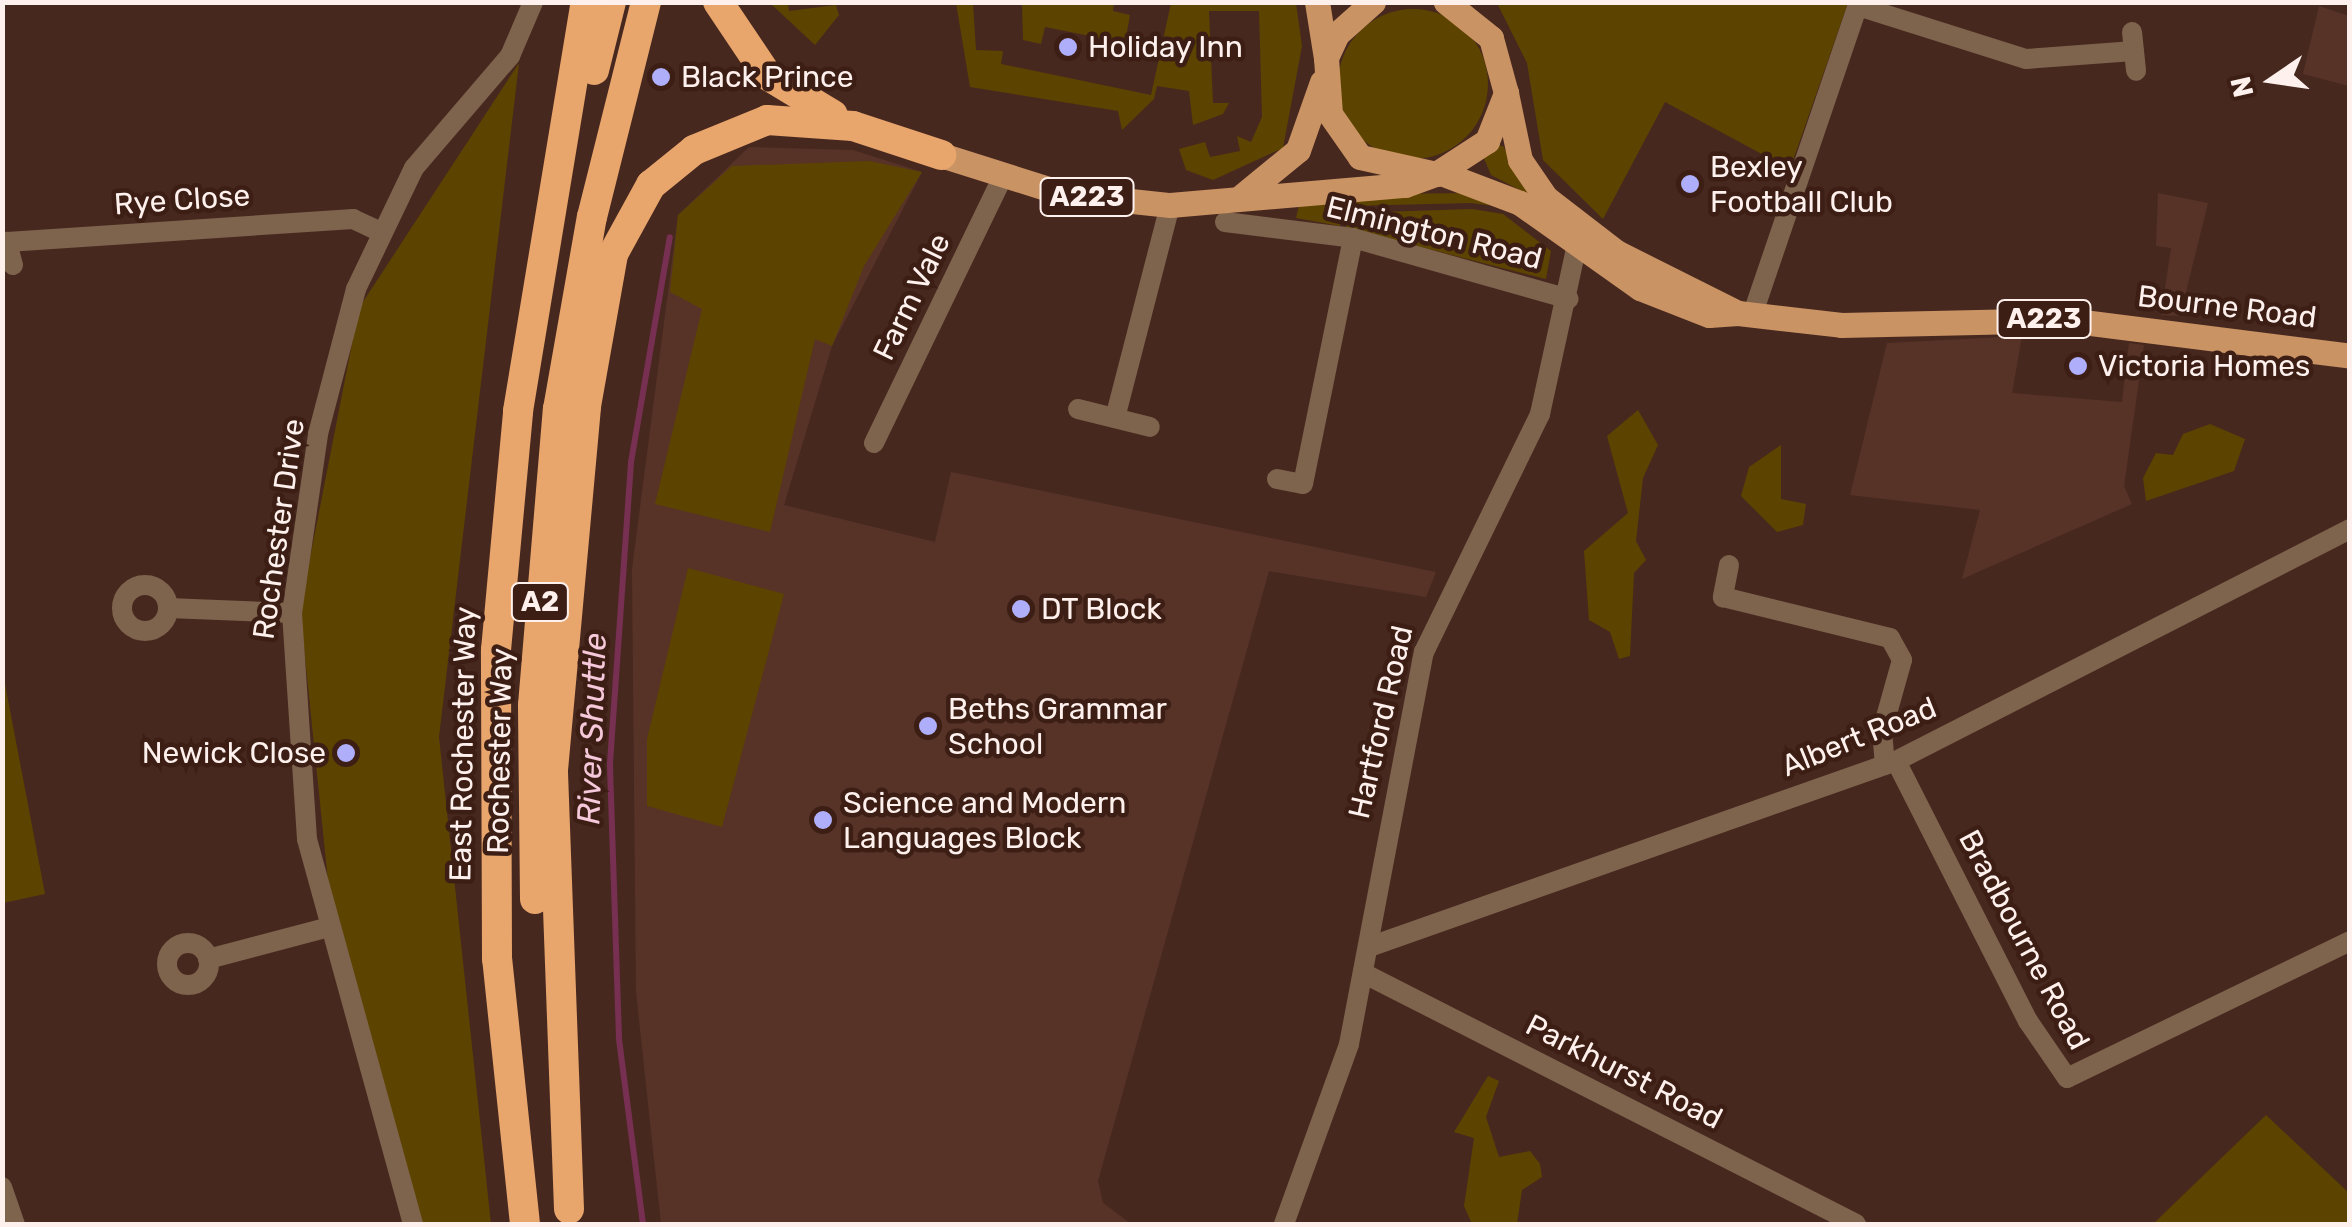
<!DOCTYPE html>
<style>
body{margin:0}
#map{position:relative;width:2352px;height:1227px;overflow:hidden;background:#47281f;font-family:Rubik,sans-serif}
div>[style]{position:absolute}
.built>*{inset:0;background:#573327}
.green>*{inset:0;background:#5d4300}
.round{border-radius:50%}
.stream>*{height:6px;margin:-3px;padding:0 3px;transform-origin:3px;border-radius:3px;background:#772f52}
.minor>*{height:20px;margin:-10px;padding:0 10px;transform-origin:10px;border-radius:10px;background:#7e634d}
.minor>.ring{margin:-10px;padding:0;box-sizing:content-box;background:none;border:20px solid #7e634d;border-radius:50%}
.major>*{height:25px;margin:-12.5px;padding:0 12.5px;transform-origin:12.5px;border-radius:12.5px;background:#ca9364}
.highway>*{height:30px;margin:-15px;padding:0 15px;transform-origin:15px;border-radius:15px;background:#e8a56c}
.dots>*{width:28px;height:28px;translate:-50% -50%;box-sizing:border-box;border:5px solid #3c1e15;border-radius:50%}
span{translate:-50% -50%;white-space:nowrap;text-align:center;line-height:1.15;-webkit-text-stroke:9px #3c1e15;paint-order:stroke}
.shield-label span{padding:2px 8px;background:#3c1e15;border:2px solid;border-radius:8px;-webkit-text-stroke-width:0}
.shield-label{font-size:28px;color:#fef1ed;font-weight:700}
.poi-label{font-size:30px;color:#fef1ed}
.left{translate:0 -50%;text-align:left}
.right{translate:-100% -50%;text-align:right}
.street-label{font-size:30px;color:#fef1ed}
.water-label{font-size:32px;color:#f5c8da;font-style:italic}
.frame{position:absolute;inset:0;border:5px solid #fef1ed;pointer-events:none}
.north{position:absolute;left:2222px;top:30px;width:100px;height:100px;-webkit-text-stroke:8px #3c1e15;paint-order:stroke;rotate:257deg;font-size:28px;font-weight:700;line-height:40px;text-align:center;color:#fef1ed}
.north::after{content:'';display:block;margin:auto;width:35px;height:45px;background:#fef1ed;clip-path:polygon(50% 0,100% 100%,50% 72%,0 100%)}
</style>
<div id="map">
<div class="built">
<div style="clip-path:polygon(2319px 6px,2349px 16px,2349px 86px,2303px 74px)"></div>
<div style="clip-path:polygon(749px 147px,853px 150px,922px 172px,832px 346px,784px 505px,935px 542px,951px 472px,1436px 572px,1426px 597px,1269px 571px,1098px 1181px,1103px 1203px,1131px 1224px,661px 1224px,636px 992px,632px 569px,678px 215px)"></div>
<div style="clip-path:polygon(2158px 193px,2208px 203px,2180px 316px,2161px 315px,2171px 248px,2156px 246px)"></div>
<div style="clip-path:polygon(2022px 336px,2012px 393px,2122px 402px,2129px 343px,2144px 345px,2124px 486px,2132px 504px,1962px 579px,1980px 510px,1850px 495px,1887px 343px)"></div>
</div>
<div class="green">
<div style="clip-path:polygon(770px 3px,788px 3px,789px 11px,836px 5px,839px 15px,815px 45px)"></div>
<div style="clip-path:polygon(956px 3px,973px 3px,976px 50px,1003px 51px,1001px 64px,1151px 95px,1171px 3px,1296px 3px,1302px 46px,1283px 148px,1213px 180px,1186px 170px,1179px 149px,1205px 142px,1210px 157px,1240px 151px,1237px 136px,1251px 142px,1262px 117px,1259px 11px,1209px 11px,1213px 103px,1229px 103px,1223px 114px,1193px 125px,1189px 91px,1157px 86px,1154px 99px,1122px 130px,1118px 111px,970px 87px)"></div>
<div style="clip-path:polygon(1022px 3px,1114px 3px,1113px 11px,1130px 15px,1125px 43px,1045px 27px,1041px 44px,1023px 40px)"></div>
<div style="clip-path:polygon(1497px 3px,1848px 3px,1790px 169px,1665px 102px,1603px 219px,1543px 160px,1527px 63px)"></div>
<div class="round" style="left:1338px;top:9px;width:150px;height:150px"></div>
<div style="clip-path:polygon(519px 63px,439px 737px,491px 1224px,418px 1224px,333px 929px,300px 609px,359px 308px)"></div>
<div style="clip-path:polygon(1491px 146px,1503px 146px,1533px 197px,1491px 175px,1483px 156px)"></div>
<div style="clip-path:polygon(869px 161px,922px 172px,864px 266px,832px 346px,815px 339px,770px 532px,655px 504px,702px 309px,670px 292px,678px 215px,732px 166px)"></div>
<div style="clip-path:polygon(1479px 193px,1490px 196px,1539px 230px,1503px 207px,1471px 203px,1347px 206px,1372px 194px)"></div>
<div style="clip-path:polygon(1340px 199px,1340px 226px,1296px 218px,1300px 201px)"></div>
<div style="clip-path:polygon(1472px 209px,1503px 214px,1551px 251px,1546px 279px,1346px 228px,1348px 213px)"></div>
<div style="clip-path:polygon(1638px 410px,1658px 445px,1643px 478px,1636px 541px,1646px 560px,1634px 573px,1630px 656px,1619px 659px,1610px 632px,1589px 620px,1584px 551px,1628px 513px,1607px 436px)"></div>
<div style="clip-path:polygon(2210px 424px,2245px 439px,2234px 471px,2146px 501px,2143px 478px,2156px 453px,2173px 455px,2183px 434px)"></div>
<div style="clip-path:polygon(1781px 445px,1781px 499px,1806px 504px,1803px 525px,1777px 532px,1741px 496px,1749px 467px)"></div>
<div style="clip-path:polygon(688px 568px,784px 594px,722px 827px,647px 806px,647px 739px)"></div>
<div style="clip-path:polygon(2px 668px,45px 894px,3px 903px,2px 903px)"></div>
<div style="clip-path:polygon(1488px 1076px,1499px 1081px,1486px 1117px,1499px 1157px,1530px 1151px,1540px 1164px,1542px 1177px,1522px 1190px,1517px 1224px,1472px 1224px,1464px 1206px,1474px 1138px,1454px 1132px)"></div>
<div style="clip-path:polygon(2266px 1115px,2349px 1193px,2349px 1224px,2153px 1224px)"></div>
</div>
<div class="stream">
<div style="left:643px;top:1224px;width:188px;rotate:-97.4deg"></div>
<div style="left:619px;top:1038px;width:275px;rotate:-91.9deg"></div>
<div style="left:610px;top:763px;width:302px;rotate:-86deg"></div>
<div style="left:631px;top:462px;width:228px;rotate:-80.2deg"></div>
</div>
<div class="minor">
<div style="left:1858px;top:6px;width:176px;rotate:17.5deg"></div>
<div style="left:2026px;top:59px;width:108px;rotate:-4.2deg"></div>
<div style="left:2132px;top:32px;width:39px;rotate:84deg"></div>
<div style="left:1225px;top:222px;width:129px;rotate:7.1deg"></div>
<div style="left:1353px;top:238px;width:224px;rotate:15.8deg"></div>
<div style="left:13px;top:265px;width:24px;rotate:-105deg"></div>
<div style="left:7px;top:242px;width:347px;rotate:-3.8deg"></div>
<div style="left:353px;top:219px;width:31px;rotate:25deg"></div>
<div style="left:1752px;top:316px;width:332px;rotate:-71.2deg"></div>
<div style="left:1078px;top:409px;width:74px;rotate:14deg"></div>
<div style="left:1115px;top:418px;width:220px;rotate:-75.5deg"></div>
<div style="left:874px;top:443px;width:297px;rotate:-64.2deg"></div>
<div style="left:1277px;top:479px;width:26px;rotate:11deg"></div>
<div style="left:1303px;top:484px;width:251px;rotate:-78.5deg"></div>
<div style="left:1729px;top:565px;width:33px;rotate:101deg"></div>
<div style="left:1723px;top:597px;width:172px;rotate:13.8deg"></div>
<div style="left:1890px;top:638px;width:25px;rotate:61deg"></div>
<div style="left:1902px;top:660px;width:74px;rotate:105.7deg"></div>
<div style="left:1882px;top:731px;width:34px;rotate:85deg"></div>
<div class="ring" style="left:122px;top:585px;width:26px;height:26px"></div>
<div style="left:168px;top:608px;width:124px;rotate:2.3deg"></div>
<div style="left:1896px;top:761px;width:292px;rotate:63.1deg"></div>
<div style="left:2028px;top:1021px;width:69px;rotate:55.6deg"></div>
<div style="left:2067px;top:1078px;width:314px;rotate:-25.8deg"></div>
<div class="ring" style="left:167px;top:943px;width:22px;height:22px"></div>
<div style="left:1369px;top:947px;width:559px;rotate:-19.44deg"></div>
<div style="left:1896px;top:761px;width:510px;rotate:-27.07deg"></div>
<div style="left:208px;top:959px;width:121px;rotate:-14.8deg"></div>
<div style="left:1365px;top:974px;width:551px;rotate:26.98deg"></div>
<div style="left:2px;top:1187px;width:39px;rotate:71deg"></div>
<div style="left:413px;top:1224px;width:399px;rotate:-105.4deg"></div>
<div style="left:307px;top:839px;width:226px;rotate:-93.8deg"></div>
<div style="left:292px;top:613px;width:181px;rotate:-81.7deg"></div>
<div style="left:318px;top:434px;width:150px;rotate:-75.3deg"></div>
<div style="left:356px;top:289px;width:134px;rotate:-64.4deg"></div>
<div style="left:414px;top:168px;width:148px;rotate:-49.4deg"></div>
<div style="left:510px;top:56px;width:59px;rotate:-66.9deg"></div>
<div style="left:1284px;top:1224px;width:191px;rotate:-70.1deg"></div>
<div style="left:1349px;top:1044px;width:399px;rotate:-79.2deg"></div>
<div style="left:1424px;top:652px;width:265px;rotate:-64deg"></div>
<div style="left:1540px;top:414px;width:169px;rotate:-77.7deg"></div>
</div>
<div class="major">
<div style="left:1317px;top:2px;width:57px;rotate:80.9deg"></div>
<div style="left:1373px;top:2px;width:48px;rotate:138.4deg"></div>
<div style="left:1337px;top:34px;width:26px;rotate:115deg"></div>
<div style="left:1326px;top:58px;width:56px;rotate:85.9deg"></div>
<div style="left:1330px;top:114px;width:52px;rotate:55.1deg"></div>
<div style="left:1360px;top:157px;width:78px;rotate:12.6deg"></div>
<div style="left:1436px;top:174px;width:61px;rotate:-32.9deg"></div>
<div style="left:1487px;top:141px;width:52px;rotate:-68.4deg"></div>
<div style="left:1506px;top:93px;width:57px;rotate:-105.3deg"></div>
<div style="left:1491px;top:38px;width:58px;rotate:-141.3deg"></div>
<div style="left:1506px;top:93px;width:68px;rotate:78.2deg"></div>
<div style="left:1520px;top:160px;width:46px;rotate:55.6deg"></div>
<div style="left:1546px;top:198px;width:88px;rotate:37.6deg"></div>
<div style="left:1616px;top:252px;width:136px;rotate:26.6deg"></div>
<div style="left:1738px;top:313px;width:104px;rotate:6.6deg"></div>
<div style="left:1841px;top:325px;width:226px;rotate:-1.3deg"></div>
<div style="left:2067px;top:320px;width:285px;rotate:7.2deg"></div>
<div style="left:941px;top:155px;width:130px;rotate:17.5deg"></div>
<div style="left:1065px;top:194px;width:106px;rotate:6deg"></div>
<div style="left:1170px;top:205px;width:236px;rotate:-4.9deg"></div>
<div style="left:1405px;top:185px;width:33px;rotate:-20deg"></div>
<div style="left:1441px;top:173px;width:85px;rotate:20.8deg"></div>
<div style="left:1520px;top:203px;width:147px;rotate:35.3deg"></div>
<div style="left:1640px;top:288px;width:74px;rotate:21.4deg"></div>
<div style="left:1709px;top:315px;width:29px;rotate:-4deg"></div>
<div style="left:1242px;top:196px;width:72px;rotate:-39.4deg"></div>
<div style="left:1298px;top:150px;width:72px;rotate:-70.6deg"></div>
</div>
<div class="highway">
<div style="left:718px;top:2px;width:88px;rotate:56.1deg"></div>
<div style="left:767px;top:75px;width:77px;rotate:31.2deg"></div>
<div style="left:594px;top:70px;width:70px;rotate:-76deg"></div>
<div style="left:535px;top:899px;width:194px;rotate:-90.6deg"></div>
<div style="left:533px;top:705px;width:297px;rotate:-85.2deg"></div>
<div style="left:558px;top:409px;width:195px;rotate:-80deg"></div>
<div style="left:592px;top:217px;width:222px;rotate:-75.9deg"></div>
<div style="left:569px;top:1209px;width:439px;rotate:-92.1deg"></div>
<div style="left:553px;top:770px;width:365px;rotate:-84.8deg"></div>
<div style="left:586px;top:406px;width:154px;rotate:-79.9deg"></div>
<div style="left:613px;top:254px;width:79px;rotate:-61.2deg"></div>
<div style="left:651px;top:185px;width:55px;rotate:-39.1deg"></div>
<div style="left:694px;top:150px;width:79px;rotate:-22.3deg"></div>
<div style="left:767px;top:120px;width:86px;rotate:4deg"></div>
<div style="left:853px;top:126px;width:93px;rotate:18.2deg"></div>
<div style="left:525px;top:1224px;width:266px;rotate:-96deg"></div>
<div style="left:497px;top:959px;width:309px;rotate:-90.2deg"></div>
<div style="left:496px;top:650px;width:240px;rotate:-84.7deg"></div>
<div style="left:518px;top:411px;width:415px;rotate:-80.6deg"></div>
</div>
<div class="dots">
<div style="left:1068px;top:47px;background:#afaefa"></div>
<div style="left:661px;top:77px;background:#afaefa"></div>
<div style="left:1690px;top:184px;background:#afaefa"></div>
<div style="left:2078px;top:366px;background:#afaefa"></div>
<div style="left:1021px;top:609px;background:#afaefa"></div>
<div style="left:928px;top:726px;background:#afaefa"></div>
<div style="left:346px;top:753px;background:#afaefa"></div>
<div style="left:823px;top:820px;background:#afaefa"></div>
</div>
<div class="shield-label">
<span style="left:1087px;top:197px">A223</span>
<span style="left:2044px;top:319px">A223</span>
<span style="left:540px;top:602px">A2</span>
</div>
<div class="poi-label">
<span class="left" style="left:1088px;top:47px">Holiday Inn</span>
<span class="left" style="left:681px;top:77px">Black Prince</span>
<span class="left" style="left:1710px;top:184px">Bexley<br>Football Club</span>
<span class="left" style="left:2098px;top:366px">Victoria Homes</span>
<span class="left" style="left:1041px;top:609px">DT Block</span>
<span class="left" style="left:948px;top:726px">Beths Grammar<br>School</span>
<span class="right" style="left:326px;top:753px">Newick Close</span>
<span class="left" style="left:843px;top:820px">Science and Modern<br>Languages Block</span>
</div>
<div class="street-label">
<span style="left:182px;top:200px;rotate:-4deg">Rye Close</span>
<span style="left:1434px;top:233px;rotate:14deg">Elmington Road</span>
<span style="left:912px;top:297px;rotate:-64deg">Farm Vale</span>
<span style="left:2227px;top:307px;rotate:7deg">Bourne Road</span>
<span style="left:279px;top:529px;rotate:-82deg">Rochester Drive</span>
<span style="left:1381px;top:722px;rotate:-77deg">Hartford Road</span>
<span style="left:1859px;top:737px;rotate:-22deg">Albert Road</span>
<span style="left:463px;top:744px;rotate:-89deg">East Rochester Way</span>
<span style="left:500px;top:751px;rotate:-89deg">Rochester Way</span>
<span style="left:2024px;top:940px;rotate:62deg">Bradbourne Road</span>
<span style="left:1624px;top:1072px;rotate:27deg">Parkhurst Road</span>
</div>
<div class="water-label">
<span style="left:592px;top:729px;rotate:-88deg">River Shuttle</span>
</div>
<div class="frame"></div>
<div class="north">N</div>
</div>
